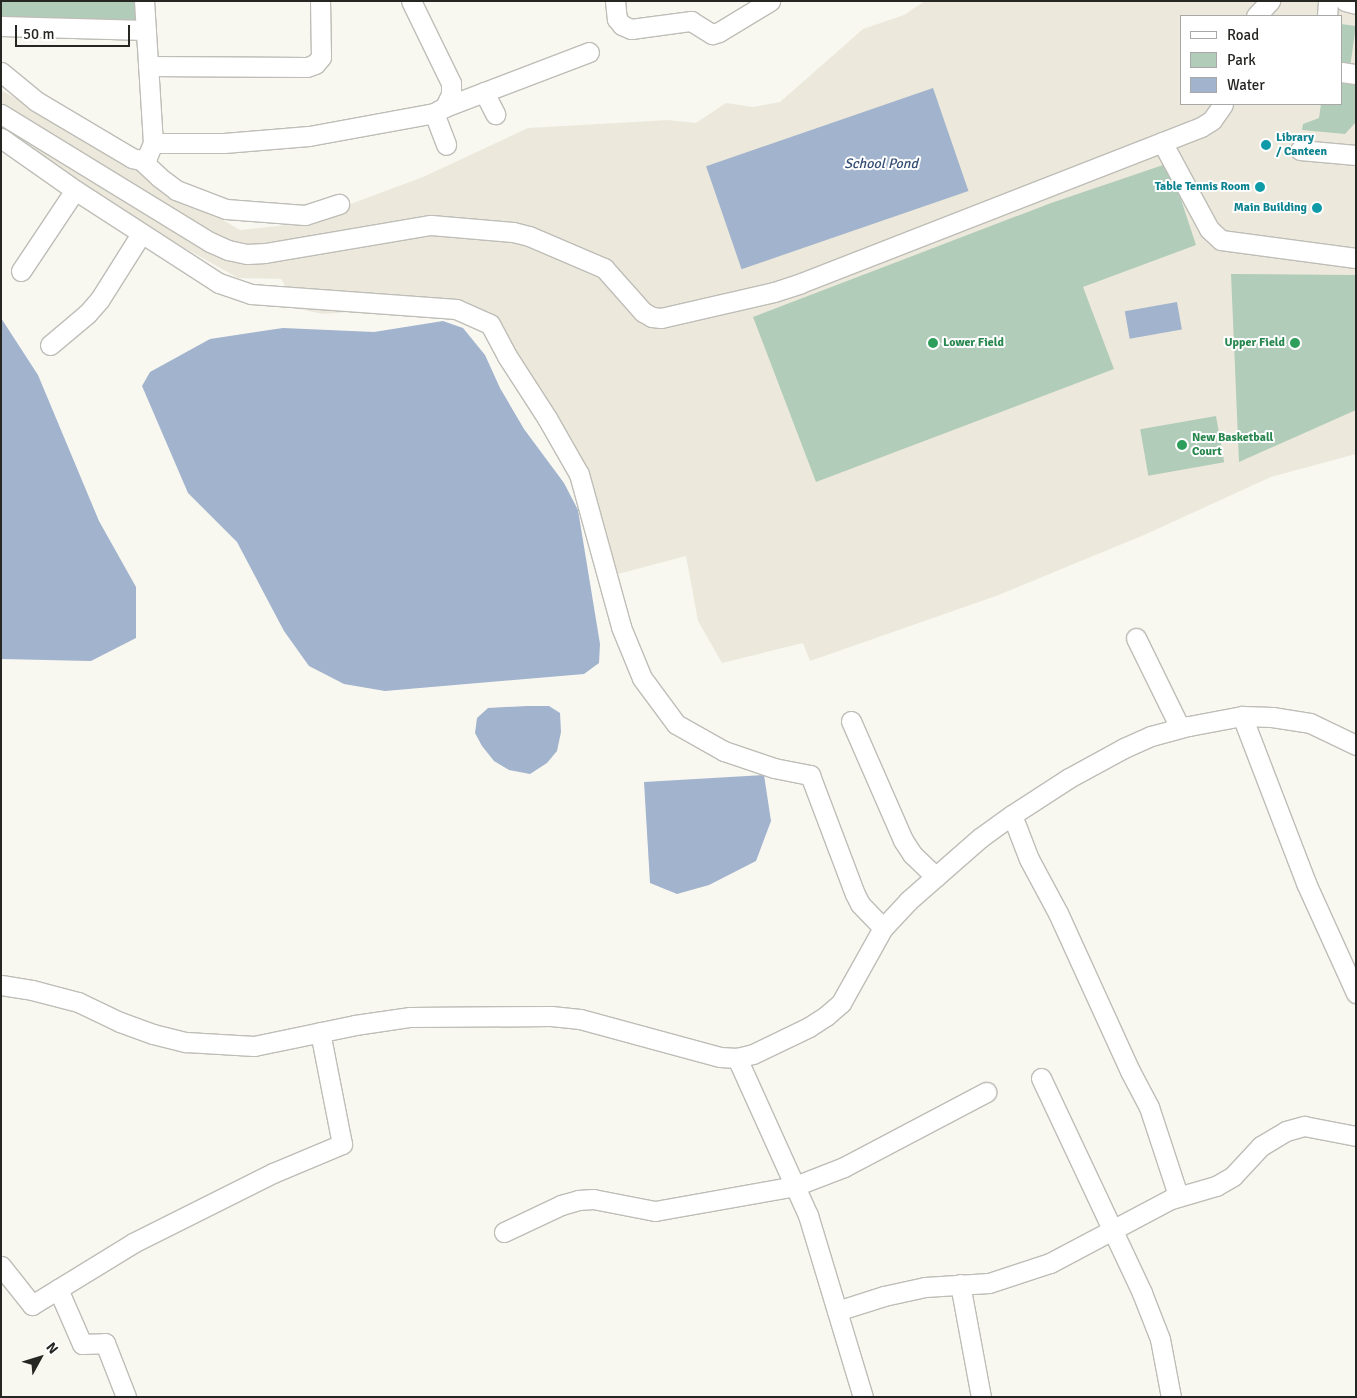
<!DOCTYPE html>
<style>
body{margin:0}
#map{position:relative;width:1357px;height:1398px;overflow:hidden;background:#f8f8f1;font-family:Signika,sans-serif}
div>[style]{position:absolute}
.built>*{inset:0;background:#ece9dc}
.green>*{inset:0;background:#b2ccba;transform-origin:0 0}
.water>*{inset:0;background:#a2b3cd;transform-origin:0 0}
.roads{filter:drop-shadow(1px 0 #bebdb7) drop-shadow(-1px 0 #bebdb7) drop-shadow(0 1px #bebdb7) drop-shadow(0 -1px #bebdb7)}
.minor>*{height:19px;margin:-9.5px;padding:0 9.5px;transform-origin:9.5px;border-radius:9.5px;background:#fff}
.dots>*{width:14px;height:14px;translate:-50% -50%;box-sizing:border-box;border:2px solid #fff;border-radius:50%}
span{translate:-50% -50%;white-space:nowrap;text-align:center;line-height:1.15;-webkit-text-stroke:4px #fff;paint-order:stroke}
.culture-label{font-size:12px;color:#0d838f;font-weight:700}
.left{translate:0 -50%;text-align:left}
.right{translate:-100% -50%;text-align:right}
.leisure-label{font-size:12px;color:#27864d;font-weight:700}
.water-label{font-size:14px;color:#354e74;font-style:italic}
.frame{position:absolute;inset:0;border:2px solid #262623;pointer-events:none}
.legend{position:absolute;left:1180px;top:15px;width:162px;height:90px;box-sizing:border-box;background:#fff;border:1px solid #a8a8a7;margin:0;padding:6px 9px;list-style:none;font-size:15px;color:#262623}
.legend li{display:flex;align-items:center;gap:10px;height:25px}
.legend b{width:25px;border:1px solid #a8a8a7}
.north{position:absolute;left:15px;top:1333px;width:50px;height:50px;-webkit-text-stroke:4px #fff;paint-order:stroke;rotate:51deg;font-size:14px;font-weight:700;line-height:20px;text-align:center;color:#262623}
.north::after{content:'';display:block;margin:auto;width:18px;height:22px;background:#262623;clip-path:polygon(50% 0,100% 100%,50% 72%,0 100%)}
.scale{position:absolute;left:15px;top:25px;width:115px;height:22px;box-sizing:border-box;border:2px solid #262623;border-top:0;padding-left:6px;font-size:15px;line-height:18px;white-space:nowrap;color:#262623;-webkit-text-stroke:4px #fff;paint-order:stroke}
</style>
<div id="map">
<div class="built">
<div style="clip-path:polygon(evenodd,925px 1px,1356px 1px,1356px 454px,1271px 477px,1144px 535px,996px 596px,810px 661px,803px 643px,722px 663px,698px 621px,686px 556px,618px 574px,577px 463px,471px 311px,375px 310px,323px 314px,299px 309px,281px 279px,238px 278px,144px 225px,1px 133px,1px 90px,240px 230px,297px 224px,423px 177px,528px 128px,668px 120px,696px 123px,726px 103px,753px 107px,780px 102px,863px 29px,904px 15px,925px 1px,1181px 16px,1341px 16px,1341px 104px,1181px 104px,1181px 16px)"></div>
</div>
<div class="green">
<div style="clip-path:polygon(1px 1px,139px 1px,140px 25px,1px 21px)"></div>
<div style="left:1341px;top:24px;width:15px;height:42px;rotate:8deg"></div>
<div style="clip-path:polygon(1341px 79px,1356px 80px,1356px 122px,1345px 134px,1302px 130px,1303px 124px,1319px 118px,1321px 104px,1341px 104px)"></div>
<div style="clip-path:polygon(1169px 163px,1196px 245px,1083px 287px,1114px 369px,816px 482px,753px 317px,1051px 203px)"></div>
<div style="clip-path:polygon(1231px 274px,1356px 275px,1356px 410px,1239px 462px)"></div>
<div style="left:1216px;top:416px;width:47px;height:77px;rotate:80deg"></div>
</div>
<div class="water">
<div style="left:933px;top:88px;width:109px;height:240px;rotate:71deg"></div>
<div style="left:1177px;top:302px;width:28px;height:53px;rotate:80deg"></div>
<div style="clip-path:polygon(1px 318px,38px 375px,99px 521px,136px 587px,136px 638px,91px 661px,1px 659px)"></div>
<div style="clip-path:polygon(443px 321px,463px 328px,485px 355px,500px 388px,524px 429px,564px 483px,578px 510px,600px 644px,599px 663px,584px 674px,385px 691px,344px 684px,309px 666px,284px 631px,237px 542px,188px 493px,142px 386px,150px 372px,210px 339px,283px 328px,374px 332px)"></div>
<div style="clip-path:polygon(527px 706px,549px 706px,560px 713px,561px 732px,557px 751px,547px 763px,530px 774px,509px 770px,494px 761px,482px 746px,475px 733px,477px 718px,488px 708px)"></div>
<div style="clip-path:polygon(764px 775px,771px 821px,756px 861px,709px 885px,677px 894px,650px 883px,644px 782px)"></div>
</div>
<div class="roads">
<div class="minor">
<div style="left:615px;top:1px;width:18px;rotate:84deg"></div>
<div style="left:617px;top:19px;width:8px;rotate:50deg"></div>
<div style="left:622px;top:25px;width:10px;rotate:24deg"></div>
<div style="left:631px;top:29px;width:61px;rotate:-7.6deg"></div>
<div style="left:691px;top:21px;width:25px;rotate:32deg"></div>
<div style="left:712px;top:34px;width:7px;rotate:-16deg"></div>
<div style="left:719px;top:32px;width:60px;rotate:-31.3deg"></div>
<div style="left:1345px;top:1px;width:11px;rotate:15deg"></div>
<div style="left:1256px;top:16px;width:21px;rotate:-47deg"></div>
<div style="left:1327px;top:16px;width:15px;rotate:-86deg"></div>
<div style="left:1px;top:26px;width:145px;rotate:1.6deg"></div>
<div style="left:148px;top:66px;width:159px;rotate:0.4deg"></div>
<div style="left:307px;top:67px;width:9px;rotate:-21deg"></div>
<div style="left:315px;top:64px;width:9px;rotate:-49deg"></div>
<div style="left:321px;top:57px;width:56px;rotate:-91deg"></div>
<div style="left:1px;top:72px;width:45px;rotate:39.6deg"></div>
<div style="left:36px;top:101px;width:112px;rotate:30.7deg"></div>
<div style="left:132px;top:158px;width:9px;rotate:13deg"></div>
<div style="left:141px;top:160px;width:7px;rotate:-27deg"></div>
<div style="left:147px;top:157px;width:15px;rotate:-67deg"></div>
<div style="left:153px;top:143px;width:142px;rotate:-93.6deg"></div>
<div style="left:1341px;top:72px;width:15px;rotate:8deg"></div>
<div style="left:484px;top:92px;width:25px;rotate:63deg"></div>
<div style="left:445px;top:107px;width:154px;rotate:-20.9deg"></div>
<div style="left:434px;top:113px;width:34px;rotate:69deg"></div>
<div style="left:1px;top:114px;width:245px;rotate:31.5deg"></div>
<div style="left:210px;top:242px;width:20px;rotate:24deg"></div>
<div style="left:228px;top:250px;width:19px;rotate:12deg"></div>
<div style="left:247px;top:254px;width:18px;rotate:-3deg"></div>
<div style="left:265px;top:253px;width:168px;rotate:-9.6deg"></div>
<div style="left:431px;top:225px;width:82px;rotate:4.9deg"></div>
<div style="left:513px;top:232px;width:16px;rotate:14deg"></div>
<div style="left:529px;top:236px;width:82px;rotate:23.1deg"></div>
<div style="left:604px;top:268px;width:59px;rotate:48.4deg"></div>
<div style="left:643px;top:312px;width:10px;rotate:29deg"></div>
<div style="left:652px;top:317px;width:9px;rotate:6deg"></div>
<div style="left:661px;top:318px;width:116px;rotate:-13deg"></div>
<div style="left:774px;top:292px;width:28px;rotate:-18deg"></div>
<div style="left:801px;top:283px;width:429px;rotate:-21.3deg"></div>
<div style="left:1201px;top:127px;width:13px;rotate:-32deg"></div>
<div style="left:1212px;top:120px;width:19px;rotate:-55deg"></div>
<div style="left:1px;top:138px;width:90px;rotate:35.1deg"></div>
<div style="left:75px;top:190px;width:171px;rotate:32.9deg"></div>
<div style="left:219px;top:283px;width:34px;rotate:19deg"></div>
<div style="left:251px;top:294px;width:206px;rotate:4.2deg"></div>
<div style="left:456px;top:309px;width:37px;rotate:24deg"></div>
<div style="left:490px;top:324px;width:36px;rotate:62deg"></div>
<div style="left:507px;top:356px;width:74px;rotate:57.2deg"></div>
<div style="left:547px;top:418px;width:64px;rotate:60.3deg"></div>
<div style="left:579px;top:474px;width:159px;rotate:74.6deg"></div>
<div style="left:621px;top:627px;width:55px;rotate:67.6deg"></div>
<div style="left:642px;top:678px;width:57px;rotate:53.5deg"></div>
<div style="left:676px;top:724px;width:55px;rotate:29.4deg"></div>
<div style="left:724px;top:751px;width:53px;rotate:18.8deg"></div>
<div style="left:774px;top:768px;width:37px;rotate:11deg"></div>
<div style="left:810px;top:775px;width:127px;rotate:69.3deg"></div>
<div style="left:855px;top:894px;width:11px;rotate:63deg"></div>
<div style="left:860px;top:904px;width:33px;rotate:46deg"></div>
<div style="left:1162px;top:142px;width:99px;rotate:61.6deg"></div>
<div style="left:1209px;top:229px;width:16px;rotate:43deg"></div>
<div style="left:1221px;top:240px;width:136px;rotate:7.6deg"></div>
<div style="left:153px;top:143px;width:71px"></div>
<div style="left:224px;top:143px;width:85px;rotate:-4.7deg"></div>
<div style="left:309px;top:136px;width:127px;rotate:-10.4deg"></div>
<div style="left:434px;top:113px;width:13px;rotate:-29deg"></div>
<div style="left:445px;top:107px;width:14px;rotate:-65deg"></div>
<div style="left:451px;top:94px;width:11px;rotate:-90deg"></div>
<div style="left:451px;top:83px;width:91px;rotate:-116deg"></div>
<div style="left:1300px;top:150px;width:56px;rotate:5.1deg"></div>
<div style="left:141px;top:160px;width:25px;rotate:43deg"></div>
<div style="left:159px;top:177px;width:21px;rotate:37deg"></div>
<div style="left:176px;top:190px;width:53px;rotate:20.8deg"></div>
<div style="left:226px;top:209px;width:79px;rotate:4.3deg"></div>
<div style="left:305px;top:215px;width:36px;rotate:-18deg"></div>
<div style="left:21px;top:271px;width:97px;rotate:-56.3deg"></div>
<div style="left:50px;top:345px;width:48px;rotate:-40deg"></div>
<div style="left:87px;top:314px;width:20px;rotate:-49deg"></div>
<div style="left:100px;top:299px;width:77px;rotate:-57.8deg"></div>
<div style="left:1136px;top:638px;width:100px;rotate:63.9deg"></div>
<div style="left:1242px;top:716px;width:179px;rotate:69deg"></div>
<div style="left:1306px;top:883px;width:121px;rotate:65.6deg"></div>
<div style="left:851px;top:721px;width:130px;rotate:66.4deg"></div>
<div style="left:903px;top:840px;width:17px;rotate:57deg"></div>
<div style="left:912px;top:854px;width:33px;rotate:44deg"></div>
<div style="left:1012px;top:815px;width:47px;rotate:68.9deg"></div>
<div style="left:1029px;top:859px;width:61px;rotate:61.8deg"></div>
<div style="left:1058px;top:913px;width:174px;rotate:65.5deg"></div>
<div style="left:1130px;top:1071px;width:41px;rotate:62.2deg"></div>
<div style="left:1149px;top:1107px;width:93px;rotate:71.8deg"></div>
<div style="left:1px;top:985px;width:31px;rotate:9deg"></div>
<div style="left:32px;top:990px;width:48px;rotate:14.6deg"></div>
<div style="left:78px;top:1002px;width:47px;rotate:25.5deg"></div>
<div style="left:120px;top:1022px;width:35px;rotate:20deg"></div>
<div style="left:153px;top:1034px;width:34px;rotate:14deg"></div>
<div style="left:186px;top:1042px;width:68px;rotate:3.4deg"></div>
<div style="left:254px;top:1046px;width:103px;rotate:-11.7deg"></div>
<div style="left:355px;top:1025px;width:56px;rotate:-8.3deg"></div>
<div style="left:410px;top:1017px;width:141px;rotate:-0.4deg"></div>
<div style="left:551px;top:1016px;width:29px;rotate:6deg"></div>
<div style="left:580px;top:1019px;width:145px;rotate:15.2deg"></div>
<div style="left:720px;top:1057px;width:17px;rotate:3deg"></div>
<div style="left:737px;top:1058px;width:16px;rotate:-14deg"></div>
<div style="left:753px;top:1054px;width:62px;rotate:-25.7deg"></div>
<div style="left:809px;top:1027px;width:20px;rotate:-33deg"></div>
<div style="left:826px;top:1016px;width:20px;rotate:-41deg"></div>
<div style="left:841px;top:1003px;width:86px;rotate:-60.8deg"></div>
<div style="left:883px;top:928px;width:37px;rotate:-47deg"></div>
<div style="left:908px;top:901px;width:96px;rotate:-41.2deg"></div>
<div style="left:980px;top:838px;width:39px;rotate:-36deg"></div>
<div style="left:1012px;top:815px;width:68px;rotate:-33deg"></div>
<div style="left:1069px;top:778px;width:63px;rotate:-28.6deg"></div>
<div style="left:1124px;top:748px;width:30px;rotate:-24deg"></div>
<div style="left:1151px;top:736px;width:39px;rotate:-15deg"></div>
<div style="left:1189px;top:726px;width:54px;rotate:-10.7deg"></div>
<div style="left:1242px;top:716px;width:30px;rotate:2deg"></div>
<div style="left:1272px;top:717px;width:38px;rotate:9deg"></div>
<div style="left:1310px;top:723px;width:51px;rotate:25.6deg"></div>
<div style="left:737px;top:1058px;width:172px;rotate:65.7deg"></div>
<div style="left:808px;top:1215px;width:190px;rotate:73.2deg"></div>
<div style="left:1041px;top:1078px;width:238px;rotate:64.8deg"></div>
<div style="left:1142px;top:1293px;width:49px;rotate:68.6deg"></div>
<div style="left:1160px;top:1339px;width:59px;rotate:79.3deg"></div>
<div style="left:504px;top:1232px;width:63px;rotate:-25.3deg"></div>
<div style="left:561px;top:1205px;width:18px;rotate:-16deg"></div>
<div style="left:578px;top:1200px;width:15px;rotate:-4deg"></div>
<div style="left:593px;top:1199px;width:63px;rotate:11deg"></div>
<div style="left:655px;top:1211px;width:142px;rotate:-10.1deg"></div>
<div style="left:795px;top:1186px;width:53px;rotate:-21.2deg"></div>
<div style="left:844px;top:1167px;width:161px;rotate:-27.8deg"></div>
<div style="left:1px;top:1266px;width:50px;rotate:51.5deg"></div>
<div style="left:32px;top:1305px;width:119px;rotate:-31.5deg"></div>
<div style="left:133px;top:1243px;width:157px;rotate:-26.6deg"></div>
<div style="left:273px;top:1173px;width:75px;rotate:-22.8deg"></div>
<div style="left:342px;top:1144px;width:114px;rotate:-101.1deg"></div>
<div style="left:960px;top:1284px;width:115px;rotate:79.5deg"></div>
<div style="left:58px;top:1289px;width:60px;rotate:66.4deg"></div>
<div style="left:82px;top:1344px;width:23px;rotate:-2deg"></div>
<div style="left:105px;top:1343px;width:58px;rotate:68.7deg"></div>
<div style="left:837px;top:1311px;width:49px;rotate:-17.7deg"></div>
<div style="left:884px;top:1296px;width:42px;rotate:-12.4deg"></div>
<div style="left:925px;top:1287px;width:64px;rotate:-3.6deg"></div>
<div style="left:989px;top:1283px;width:64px;rotate:-18.2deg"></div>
<div style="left:1050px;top:1263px;width:137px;rotate:-27.9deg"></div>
<div style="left:1171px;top:1199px;width:47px;rotate:-16.1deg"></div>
<div style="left:1216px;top:1186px;width:20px;rotate:-30deg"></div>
<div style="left:1233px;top:1176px;width:41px;rotate:-47deg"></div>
<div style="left:1261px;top:1146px;width:29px;rotate:-31deg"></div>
<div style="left:1286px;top:1131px;width:19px;rotate:-16deg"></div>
<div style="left:1304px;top:1126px;width:53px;rotate:10.9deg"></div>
</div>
</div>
<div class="dots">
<div style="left:1266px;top:145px;background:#0f9aa8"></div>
<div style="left:1260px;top:187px;background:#0f9aa8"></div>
<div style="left:1317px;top:208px;background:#0f9aa8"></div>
<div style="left:933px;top:343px;background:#2e9e5b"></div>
<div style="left:1295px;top:343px;background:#2e9e5b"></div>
<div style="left:1182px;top:445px;background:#2e9e5b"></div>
</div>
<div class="culture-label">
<span class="left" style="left:1276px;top:145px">Library<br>/ Canteen</span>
<span class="right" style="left:1250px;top:187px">Table Tennis Room</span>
<span class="right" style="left:1307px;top:208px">Main Building</span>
</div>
<div class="leisure-label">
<span class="left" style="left:943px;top:343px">Lower Field</span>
<span class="right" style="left:1285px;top:343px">Upper Field</span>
<span class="left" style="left:1192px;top:445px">New Basketball<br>Court</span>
</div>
<div class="water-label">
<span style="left:881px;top:164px">School Pond</span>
</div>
<div class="frame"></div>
<ul class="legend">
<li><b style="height:6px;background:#fff"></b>Road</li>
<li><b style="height:14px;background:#b2ccba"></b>Park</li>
<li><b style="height:14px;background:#a2b3cd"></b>Water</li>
</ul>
<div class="north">N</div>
<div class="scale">50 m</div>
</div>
